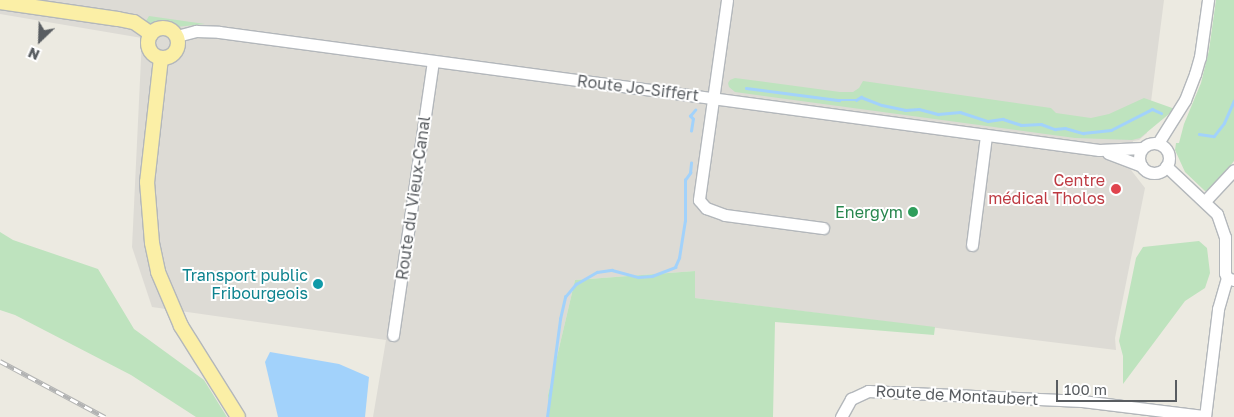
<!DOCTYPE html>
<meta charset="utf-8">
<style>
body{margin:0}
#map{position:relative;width:1234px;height:417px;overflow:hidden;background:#eceae1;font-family:"Golos Text",sans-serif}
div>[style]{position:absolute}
.industrial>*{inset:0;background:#dddbd5}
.green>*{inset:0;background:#bee3be}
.water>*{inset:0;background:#a2d2fb}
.stream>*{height:2.5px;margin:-1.25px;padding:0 1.25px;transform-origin:1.25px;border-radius:1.25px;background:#a2d2fb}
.roads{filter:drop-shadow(1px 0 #b3b7bb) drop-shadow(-1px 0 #b3b7bb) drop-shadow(0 1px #b3b7bb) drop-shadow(0 -1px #b3b7bb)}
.minor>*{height:11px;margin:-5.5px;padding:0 5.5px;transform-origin:5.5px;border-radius:5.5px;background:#fff}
.minor>.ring{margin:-5.5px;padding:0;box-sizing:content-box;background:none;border:11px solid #fff;border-radius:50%}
.major>*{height:14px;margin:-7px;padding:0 7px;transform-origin:7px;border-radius:7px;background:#fbefa6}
.major>.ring{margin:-7px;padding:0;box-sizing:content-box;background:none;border:14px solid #fbefa6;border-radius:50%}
.rail>*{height:4.5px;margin-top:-2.25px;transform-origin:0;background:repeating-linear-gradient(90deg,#fff 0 8px,#b2b3b3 0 16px);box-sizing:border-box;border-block:1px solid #b2b3b3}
.dots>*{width:14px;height:14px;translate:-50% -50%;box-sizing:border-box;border:2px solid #fff;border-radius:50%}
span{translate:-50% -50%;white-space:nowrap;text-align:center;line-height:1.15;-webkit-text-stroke:4px #fff;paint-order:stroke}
.street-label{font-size:16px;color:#595d61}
.health-label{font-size:16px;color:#be3a42}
.right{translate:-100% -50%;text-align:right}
.leisure-label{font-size:16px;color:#27864d}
.culture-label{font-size:16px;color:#0d838f}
.north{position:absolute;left:15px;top:15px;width:50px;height:50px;-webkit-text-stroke:4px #fff;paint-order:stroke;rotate:204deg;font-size:14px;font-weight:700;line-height:20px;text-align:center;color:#595d61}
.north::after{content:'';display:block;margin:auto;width:18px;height:22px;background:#595d61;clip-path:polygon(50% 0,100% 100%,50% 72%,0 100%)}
.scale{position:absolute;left:1056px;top:380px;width:121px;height:22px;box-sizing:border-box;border:2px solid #595d61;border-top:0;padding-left:6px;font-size:15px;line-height:18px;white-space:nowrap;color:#595d61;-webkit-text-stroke:4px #fff;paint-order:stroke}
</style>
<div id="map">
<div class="industrial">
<div style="clip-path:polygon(0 0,1164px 0,1147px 133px,1139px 140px,1133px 141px,1131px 170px,1145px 188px,1115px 338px,1116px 350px,695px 298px,695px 271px,575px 280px,548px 395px,549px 417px,373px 417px,386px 340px,152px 307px,132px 247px,142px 38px,0 14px)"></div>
</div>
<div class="green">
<div style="clip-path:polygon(1216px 0,1234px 0,1234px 161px,1210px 190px,1205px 191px,1185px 172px,1175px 150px,1176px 143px,1179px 143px,1184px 124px,1201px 83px,1209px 50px)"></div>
<div style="clip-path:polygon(149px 16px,205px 24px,176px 27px,164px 23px,149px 23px,146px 21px)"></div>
<div style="clip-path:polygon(735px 78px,840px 92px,853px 92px,859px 88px,863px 81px,1051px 108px,1056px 113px,1091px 118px,1109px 114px,1144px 98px,1175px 109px,1140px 138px,1132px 140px,1075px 138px,735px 92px,729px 87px,728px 83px,730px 80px)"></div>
<div style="clip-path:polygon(0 232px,13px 240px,98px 269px,134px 329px,204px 380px,227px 417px,196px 417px,131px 375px,15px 315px,0 310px)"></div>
<div style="clip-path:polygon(1199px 241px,1207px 248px,1210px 273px,1205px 288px,1185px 301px,1123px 384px,1123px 356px,1119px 341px,1136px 258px,1143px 247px)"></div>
<div style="clip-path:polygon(695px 271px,695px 298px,935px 327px,934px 335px,775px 322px,773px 417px,549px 417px,548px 395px,575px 280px)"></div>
</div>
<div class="water">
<div style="clip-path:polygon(270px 352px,339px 364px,369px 377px,365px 417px,278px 417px,265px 362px)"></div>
</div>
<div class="stream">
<div style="left:746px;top:88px;width:94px;rotate:7.4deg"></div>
<div style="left:839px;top:100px;width:17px"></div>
<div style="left:856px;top:100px;width:6px;rotate:-31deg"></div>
<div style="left:861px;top:97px;width:22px;rotate:21deg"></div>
<div style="left:882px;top:105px;width:24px;rotate:12deg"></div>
<div style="left:905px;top:110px;width:14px;rotate:-4deg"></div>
<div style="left:919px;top:109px;width:20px;rotate:15deg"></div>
<div style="left:938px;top:114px;width:22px;rotate:-5deg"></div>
<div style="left:960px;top:112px;width:29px;rotate:18deg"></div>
<div style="left:988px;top:121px;width:15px;rotate:-8deg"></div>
<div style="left:1003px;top:119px;width:19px;rotate:18deg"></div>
<div style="left:1021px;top:125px;width:20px;rotate:-3deg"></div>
<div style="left:1041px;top:124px;width:15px;rotate:20deg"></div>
<div style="left:1055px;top:129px;width:10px;rotate:-6deg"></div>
<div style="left:1065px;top:128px;width:19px;rotate:16deg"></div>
<div style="left:1083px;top:133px;width:28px;rotate:-6deg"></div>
<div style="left:1111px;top:130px;width:46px;rotate:-27.1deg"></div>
<div style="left:1152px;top:109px;width:10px;rotate:24deg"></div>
<div style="left:691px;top:131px;width:12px;rotate:-81deg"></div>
<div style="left:693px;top:119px;width:4px;rotate:-135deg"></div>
<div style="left:690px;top:116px;width:8px;rotate:-50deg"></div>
<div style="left:1199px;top:134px;width:15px;rotate:8deg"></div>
<div style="left:1214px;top:136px;width:16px;rotate:-52deg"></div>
<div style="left:1224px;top:123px;width:24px;rotate:-66deg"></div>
<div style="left:547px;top:417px;width:99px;rotate:-82.4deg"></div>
<div style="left:560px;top:319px;width:23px;rotate:-77deg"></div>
<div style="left:565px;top:297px;width:17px;rotate:-50deg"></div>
<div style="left:576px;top:284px;width:24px;rotate:-30deg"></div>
<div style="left:597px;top:272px;width:15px;rotate:-8deg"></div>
<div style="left:612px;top:270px;width:27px;rotate:15deg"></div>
<div style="left:638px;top:277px;width:14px;rotate:-4deg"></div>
<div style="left:652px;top:276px;width:25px;rotate:-21deg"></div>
<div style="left:675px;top:267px;width:10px;rotate:-66deg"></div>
<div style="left:679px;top:258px;width:37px;rotate:-81deg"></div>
<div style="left:685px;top:221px;width:41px;rotate:-90deg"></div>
<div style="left:685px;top:180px;width:9px;rotate:-54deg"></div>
<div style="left:690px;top:173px;width:10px;rotate:-84deg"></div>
</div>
<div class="roads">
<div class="minor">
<div style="left:727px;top:0;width:202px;rotate:98deg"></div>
<div style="left:699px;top:200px;width:11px;rotate:49deg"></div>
<div style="left:706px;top:208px;width:20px;rotate:20deg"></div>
<div style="left:725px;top:215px;width:99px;rotate:7.6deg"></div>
<div style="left:177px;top:36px;width:20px;rotate:-15deg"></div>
<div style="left:196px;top:31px;width:23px;rotate:2deg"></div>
<div style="left:219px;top:32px;width:888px;rotate:7.64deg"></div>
<div style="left:1099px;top:150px;width:43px;rotate:-2.7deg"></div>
<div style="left:1158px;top:143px;width:51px;rotate:-57.9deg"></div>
<div style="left:1185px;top:100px;width:28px;rotate:-69deg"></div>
<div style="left:1195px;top:74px;width:18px;rotate:-74deg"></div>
<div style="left:1200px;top:57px;width:58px;rotate:-82deg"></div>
<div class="ring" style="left:1139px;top:143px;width:19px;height:19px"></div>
<div style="left:1108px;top:153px;width:36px;rotate:21deg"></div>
<div style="left:1166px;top:166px;width:70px;rotate:43.3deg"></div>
<div style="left:1217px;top:214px;width:24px;rotate:71deg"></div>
<div style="left:1225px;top:237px;width:36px;rotate:90deg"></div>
<div style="left:1225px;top:273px;width:5px;rotate:68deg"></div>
<div style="left:1227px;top:278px;width:7px;rotate:16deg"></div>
<div style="left:1205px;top:201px;width:42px;rotate:-46.9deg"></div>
<div style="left:972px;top:245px;width:111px;rotate:-82.7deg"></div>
<div style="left:393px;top:335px;width:276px;rotate:-81.7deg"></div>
<div style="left:841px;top:417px;width:21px;rotate:-61deg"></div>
<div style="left:851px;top:399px;width:19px;rotate:-25deg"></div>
<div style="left:868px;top:391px;width:214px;rotate:2.7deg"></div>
<div style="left:1082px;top:401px;width:124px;rotate:7deg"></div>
<div style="left:1205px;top:417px;width:109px;rotate:-83.1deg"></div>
<div style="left:1218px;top:309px;width:32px;rotate:-74deg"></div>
</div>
<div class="major">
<div style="left:0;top:2px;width:119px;rotate:8.2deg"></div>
<div style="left:118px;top:19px;width:16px;rotate:11deg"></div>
<div style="left:134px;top:22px;width:21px;rotate:35deg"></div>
<div class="ring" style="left:148px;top:28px;width:16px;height:16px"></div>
<div style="left:161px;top:58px;width:125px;rotate:96.4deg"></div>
<div style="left:147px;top:182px;width:61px;rotate:85.3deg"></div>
<div style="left:152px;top:243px;width:30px;rotate:78deg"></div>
<div style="left:158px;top:272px;width:59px;rotate:66.9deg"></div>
<div style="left:181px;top:326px;width:107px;rotate:57.9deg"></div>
</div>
</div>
<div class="rail">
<div style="left:0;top:361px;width:119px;rotate:28.1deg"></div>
</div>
<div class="dots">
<div style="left:1116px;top:189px;background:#e0444e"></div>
<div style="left:913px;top:212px;background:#2e9e5b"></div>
<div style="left:318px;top:284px;background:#0f9aa8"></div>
</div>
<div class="street-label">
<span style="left:638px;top:88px;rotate:7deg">Route Jo-Siffert</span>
<span style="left:413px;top:198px;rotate:-82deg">Route du Vieux-Canal</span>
<span style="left:957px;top:395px;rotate:3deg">Route de Montaubert</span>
</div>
<div class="health-label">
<span class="right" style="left:1105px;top:189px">Centre<br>médical Tholos</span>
</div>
<div class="leisure-label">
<span class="right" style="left:903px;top:212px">Energym</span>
</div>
<div class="culture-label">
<span class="right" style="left:308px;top:284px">Transport public<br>Fribourgeois</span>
</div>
<div class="north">N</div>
<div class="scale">100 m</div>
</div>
